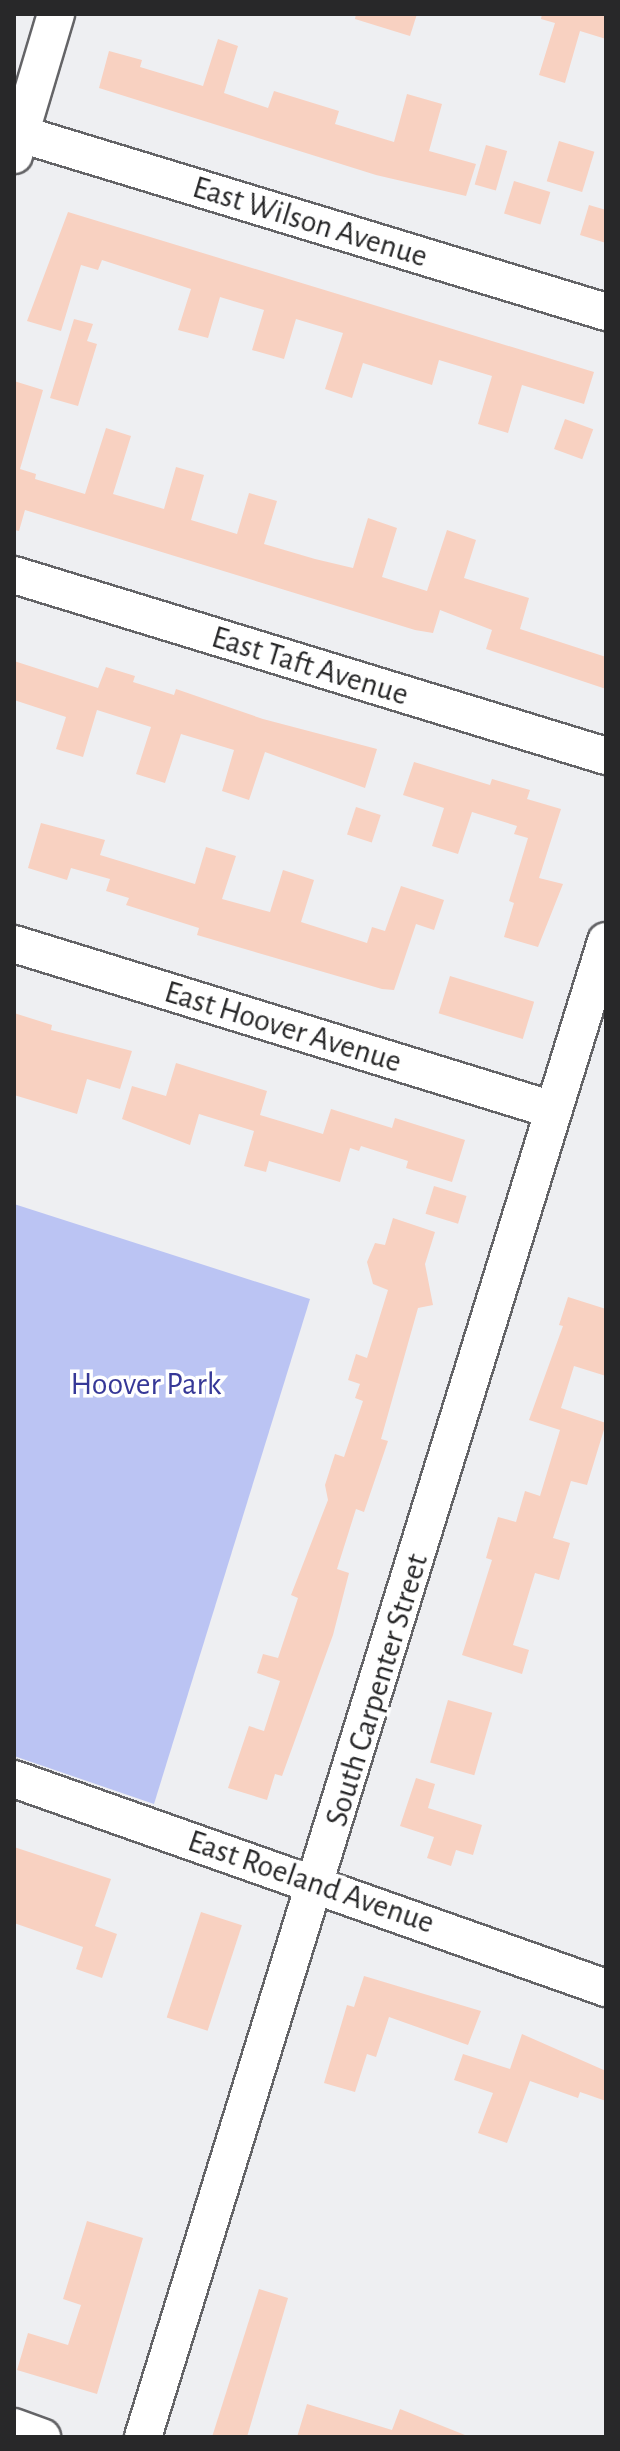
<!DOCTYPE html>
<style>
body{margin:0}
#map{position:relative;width:620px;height:2451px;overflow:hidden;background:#eeeff2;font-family:"Alegreya Sans",sans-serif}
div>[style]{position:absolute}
.green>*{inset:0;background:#bbc4f3}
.building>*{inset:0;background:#f8d1c1;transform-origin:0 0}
.roads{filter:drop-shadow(2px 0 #646467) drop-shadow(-2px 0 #646467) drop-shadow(0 2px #646467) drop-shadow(0 -2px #646467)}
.minor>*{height:36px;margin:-18px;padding:0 18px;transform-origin:18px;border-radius:18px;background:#fff}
span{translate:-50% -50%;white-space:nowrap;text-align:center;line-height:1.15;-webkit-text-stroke:7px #fff;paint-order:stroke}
.street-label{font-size:32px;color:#282829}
.park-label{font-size:32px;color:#363897}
.frame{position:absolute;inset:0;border:16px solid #282829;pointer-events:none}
</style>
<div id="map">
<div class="green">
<div style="clip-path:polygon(14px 1204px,310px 1299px,154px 1804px,14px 1756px)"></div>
</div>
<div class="building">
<div style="clip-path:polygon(356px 14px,417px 14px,410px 36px,355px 19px)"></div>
<div style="clip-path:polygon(542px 14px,606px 14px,606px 39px,580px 31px,565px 83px,539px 75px,555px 23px,541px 19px)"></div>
<div style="clip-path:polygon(218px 39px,238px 46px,224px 93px,268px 108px,274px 91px,339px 111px,335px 124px,394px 142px,407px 94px,442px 104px,429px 151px,476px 164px,466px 196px,376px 175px,99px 88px,109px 51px,142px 60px,140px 67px,203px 86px)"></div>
<div style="left:559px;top:141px;width:37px;height:42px;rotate:17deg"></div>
<div style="left:486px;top:145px;width:22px;height:41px;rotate:16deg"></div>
<div style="left:514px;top:181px;width:38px;height:34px;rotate:17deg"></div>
<div style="clip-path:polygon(589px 205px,606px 210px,606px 243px,580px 235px)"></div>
<div style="clip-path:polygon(68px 212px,594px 372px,584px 404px,522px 385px,508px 433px,478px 424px,492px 376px,439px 360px,432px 385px,363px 363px,352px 398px,325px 389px,343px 333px,296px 319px,284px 359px,252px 350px,264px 310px,220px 297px,208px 338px,178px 330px,191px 289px,102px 260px,98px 270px,81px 265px,61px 331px,27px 321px)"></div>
<div style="clip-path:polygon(74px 319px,93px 324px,87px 341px,97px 344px,78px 406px,50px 398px)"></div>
<div style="clip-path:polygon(14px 381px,43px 390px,20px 469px,36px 474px,35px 479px,85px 494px,106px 428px,131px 436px,113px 494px,164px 509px,176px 467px,204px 475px,191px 520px,237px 534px,249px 493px,277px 501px,264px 544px,315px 559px,353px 568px,368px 518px,397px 528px,382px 577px,427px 591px,447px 530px,476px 540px,464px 578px,529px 598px,520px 629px,606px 657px,606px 689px,486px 649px,492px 630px,440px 610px,433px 633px,415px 630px,25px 510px,19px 531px,14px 530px)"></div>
<div style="left:565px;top:419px;width:30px;height:32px;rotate:20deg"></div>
<div style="clip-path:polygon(14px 661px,98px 688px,106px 667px,135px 676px,133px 682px,174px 695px,176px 689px,263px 719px,377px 749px,365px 788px,265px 752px,249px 800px,222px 791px,234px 750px,181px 734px,165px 783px,136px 774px,151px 727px,97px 710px,83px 757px,56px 749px,66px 717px,14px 700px)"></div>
<div style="clip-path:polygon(414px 762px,490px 785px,492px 779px,530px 790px,527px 799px,561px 809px,539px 878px,563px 884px,538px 947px,504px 937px,514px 903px,509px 901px,528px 838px,514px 834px,517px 826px,472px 812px,458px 854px,432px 846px,444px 808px,403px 795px)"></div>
<div style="left:356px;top:807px;width:26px;height:29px;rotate:18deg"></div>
<div style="clip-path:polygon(41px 823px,105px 840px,100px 855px,195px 884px,206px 847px,236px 856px,222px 899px,270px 912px,283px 870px,314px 880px,301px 922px,367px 943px,372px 927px,385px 931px,401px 886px,444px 900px,434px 930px,416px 924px,394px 990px,382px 989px,197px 935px,199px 928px,126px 905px,129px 898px,106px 891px,110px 879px,71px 868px,67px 880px,28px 868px)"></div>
<div style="left:450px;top:976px;width:88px;height:39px;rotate:17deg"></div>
<div style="clip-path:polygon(14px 1013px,52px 1025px,51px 1030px,132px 1051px,120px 1089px,87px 1079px,77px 1114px,14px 1095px)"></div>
<div style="clip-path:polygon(176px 1063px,267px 1091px,260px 1115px,323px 1134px,331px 1109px,392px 1128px,395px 1118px,465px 1140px,452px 1182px,406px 1168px,408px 1161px,361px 1146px,359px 1151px,350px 1148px,340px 1182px,269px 1161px,266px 1172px,244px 1166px,254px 1131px,199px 1114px,190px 1145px,122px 1119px,132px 1086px,166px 1096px)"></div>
<div style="left:434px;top:1186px;width:34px;height:29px;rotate:17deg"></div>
<div style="clip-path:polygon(393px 1218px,435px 1232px,425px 1264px,433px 1305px,418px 1308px,381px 1439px,388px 1441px,364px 1512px,356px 1509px,337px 1569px,349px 1573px,333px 1635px,282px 1776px,275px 1774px,267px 1800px,228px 1788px,249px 1726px,264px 1731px,280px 1681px,257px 1673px,263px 1654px,278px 1658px,298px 1598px,291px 1595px,328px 1500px,325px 1485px,335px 1454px,344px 1457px,363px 1401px,355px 1398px,360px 1384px,348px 1380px,356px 1354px,367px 1358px,388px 1290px,373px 1284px,367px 1262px,375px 1243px,385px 1245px)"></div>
<div style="clip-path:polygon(568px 1297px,606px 1309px,606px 1376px,574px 1366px,561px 1408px,606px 1423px,587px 1485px,571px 1481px,553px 1538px,570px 1543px,559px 1580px,535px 1573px,513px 1645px,529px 1650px,522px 1674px,462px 1655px,492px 1560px,486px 1558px,498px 1517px,516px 1522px,525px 1491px,540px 1496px,560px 1430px,529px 1420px,563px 1326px,559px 1325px)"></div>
<div style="left:448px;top:1700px;width:46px;height:65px;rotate:16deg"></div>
<div style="clip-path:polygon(416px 1778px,435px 1784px,428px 1808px,482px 1825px,473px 1855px,456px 1850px,451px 1866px,427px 1858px,434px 1837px,400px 1826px)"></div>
<div style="clip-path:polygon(14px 1847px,111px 1879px,95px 1926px,117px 1934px,102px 1978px,76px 1969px,83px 1947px,14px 1923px)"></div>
<div style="left:201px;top:1912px;width:43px;height:111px;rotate:18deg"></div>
<div style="clip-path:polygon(364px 1976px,481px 2011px,468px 2045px,389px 2017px,376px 2057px,367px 2054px,355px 2092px,324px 2083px,347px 2005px,354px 2007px)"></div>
<div style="clip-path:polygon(522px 2034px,606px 2071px,606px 2101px,580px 2092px,578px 2098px,530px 2081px,507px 2143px,478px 2133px,493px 2093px,454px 2080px,463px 2054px,510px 2069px)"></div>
<div style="clip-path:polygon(87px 2221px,143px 2238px,97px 2394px,17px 2370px,28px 2333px,68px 2345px,81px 2305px,63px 2299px)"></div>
<div style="clip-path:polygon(259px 2289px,288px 2298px,247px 2437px,212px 2437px)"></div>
<div style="clip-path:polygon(307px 2404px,392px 2430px,400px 2409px,470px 2437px,297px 2437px)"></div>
</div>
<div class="roads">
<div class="minor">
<div style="left:14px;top:132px;width:619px;rotate:16.91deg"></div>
<div style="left:14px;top:155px;width:147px;rotate:-73.4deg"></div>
<div style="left:14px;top:575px;width:619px;rotate:17deg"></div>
<div style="left:14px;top:944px;width:564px;rotate:17.12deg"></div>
<div style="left:14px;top:1779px;width:628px;rotate:19.45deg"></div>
<div style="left:14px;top:2427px;width:30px;rotate:20deg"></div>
<div style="left:143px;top:2437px;width:1566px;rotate:-72.8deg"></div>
</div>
</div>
<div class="street-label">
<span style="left:310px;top:222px;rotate:17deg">East Wilson Avenue</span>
<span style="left:310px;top:666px;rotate:17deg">East Taft Avenue</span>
<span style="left:283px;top:1027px;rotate:17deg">East Hoover Avenue</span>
<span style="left:377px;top:1690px;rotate:-73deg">South Carpenter Street</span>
<span style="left:311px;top:1882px;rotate:19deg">East Roeland Avenue</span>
</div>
<div class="park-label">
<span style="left:146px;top:1384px">Hoover Park</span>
</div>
<div class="frame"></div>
</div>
